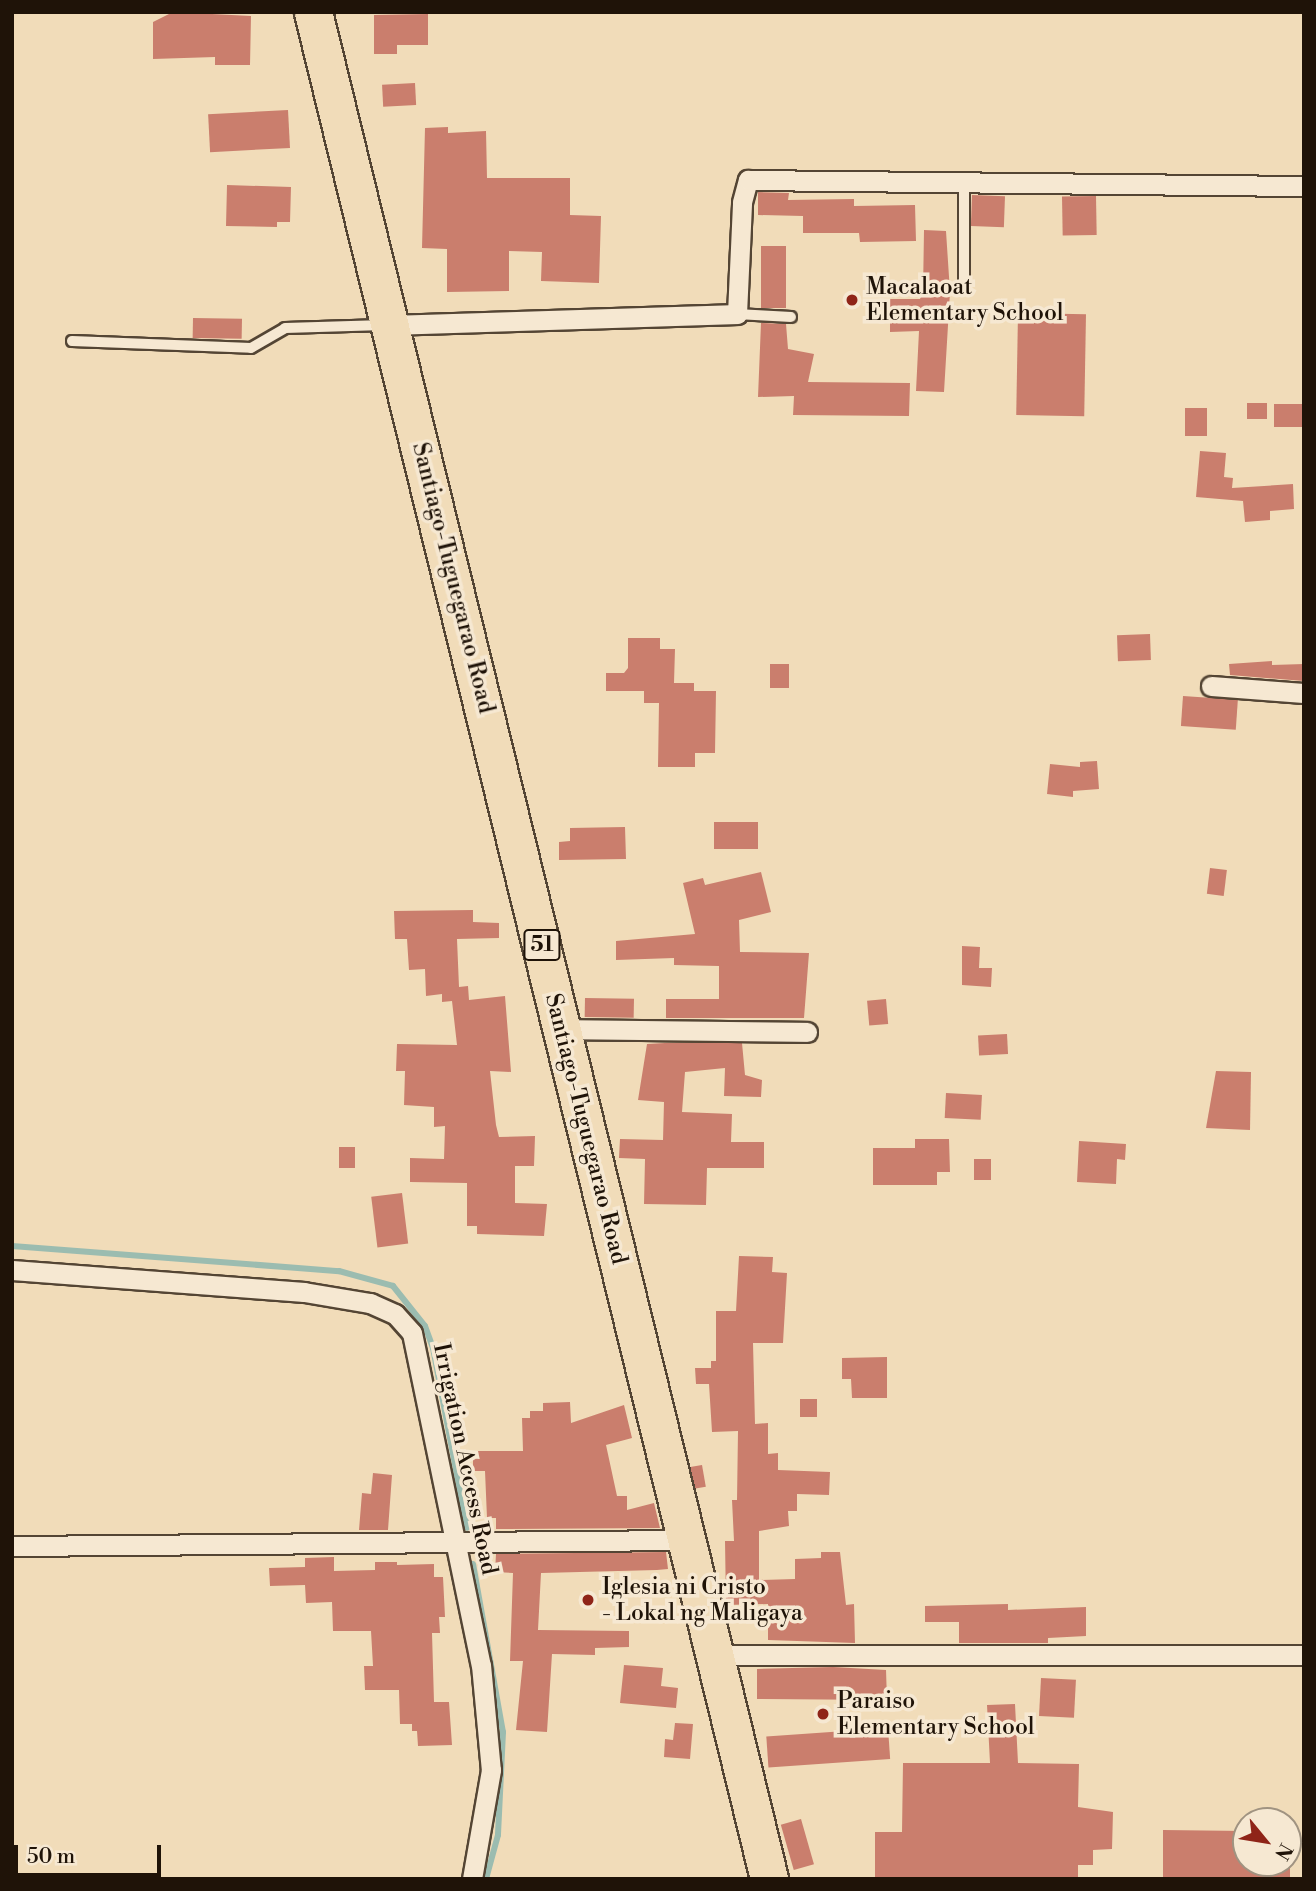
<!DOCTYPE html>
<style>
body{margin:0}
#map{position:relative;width:1316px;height:1891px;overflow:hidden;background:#f1dcb9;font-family:"Libre Bodoni",serif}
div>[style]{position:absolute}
.stream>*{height:6px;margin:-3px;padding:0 3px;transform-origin:3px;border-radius:3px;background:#9bbcb0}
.building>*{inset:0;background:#ca7e6d;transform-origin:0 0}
.roads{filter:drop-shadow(2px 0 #544534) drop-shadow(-2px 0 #544534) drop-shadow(0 2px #544534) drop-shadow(0 -2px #544534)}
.lane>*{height:10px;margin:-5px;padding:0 5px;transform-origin:5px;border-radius:5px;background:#f6e8d2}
.street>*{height:19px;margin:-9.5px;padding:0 9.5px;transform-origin:9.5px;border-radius:9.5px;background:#f6e8d2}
.highway>*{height:37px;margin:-18.5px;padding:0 18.5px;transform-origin:18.5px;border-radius:18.5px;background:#f1dcb9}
.dots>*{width:19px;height:19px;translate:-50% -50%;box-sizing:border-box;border:4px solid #f6e8d2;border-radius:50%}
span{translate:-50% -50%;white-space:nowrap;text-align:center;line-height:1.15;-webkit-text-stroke:7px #f6e8d2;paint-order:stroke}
.shield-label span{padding:2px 5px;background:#f6e8d2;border:2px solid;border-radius:5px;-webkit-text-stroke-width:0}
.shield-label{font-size:21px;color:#1f1308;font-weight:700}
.poi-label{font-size:23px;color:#1f1308}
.left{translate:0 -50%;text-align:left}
.street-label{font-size:23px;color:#1f1308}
.frame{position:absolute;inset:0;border:14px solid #1f1308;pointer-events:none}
.north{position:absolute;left:1232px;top:1807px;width:70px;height:70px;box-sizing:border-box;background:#f6e8d2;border:2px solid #a09381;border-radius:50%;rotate:120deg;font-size:19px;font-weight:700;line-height:28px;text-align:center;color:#1f1308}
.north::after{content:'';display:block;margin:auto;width:24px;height:32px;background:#8f2418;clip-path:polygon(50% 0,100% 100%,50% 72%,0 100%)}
.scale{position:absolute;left:14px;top:1845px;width:147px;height:32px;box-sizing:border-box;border:4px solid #1f1308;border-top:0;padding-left:9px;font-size:21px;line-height:24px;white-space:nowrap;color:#1f1308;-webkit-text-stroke:5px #f6e8d2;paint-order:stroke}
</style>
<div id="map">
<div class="stream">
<div style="left:12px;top:1246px;width:328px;rotate:4.4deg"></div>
<div style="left:339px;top:1271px;width:56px;rotate:15.5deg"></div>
<div style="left:393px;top:1286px;width:51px;rotate:51.3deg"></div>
<div style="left:425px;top:1326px;width:23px;rotate:70deg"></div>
<div style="left:433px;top:1348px;width:183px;rotate:79.3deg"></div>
<div style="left:473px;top:1564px;width:171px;rotate:79.9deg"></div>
<div style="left:503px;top:1732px;width:103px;rotate:92.8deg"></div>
<div style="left:498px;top:1835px;width:46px;rotate:105.3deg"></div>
</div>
<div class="building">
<div style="clip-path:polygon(173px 12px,251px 16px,250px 65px,215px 65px,215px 57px,153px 59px,153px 22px)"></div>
<div style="clip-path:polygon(428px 14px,428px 45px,397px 45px,397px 54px,374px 54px,374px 15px)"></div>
<div style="left:415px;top:83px;width:22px;height:33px;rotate:87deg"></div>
<div style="left:288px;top:110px;width:38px;height:80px;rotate:87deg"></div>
<div style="clip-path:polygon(448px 127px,448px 133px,486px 131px,487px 178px,570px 178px,570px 215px,601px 216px,599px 283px,541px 281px,542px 252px,509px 251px,509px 291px,447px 292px,447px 249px,422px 248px,425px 128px)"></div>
<div style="clip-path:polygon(227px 185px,291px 187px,290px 222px,277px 222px,277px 227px,226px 226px)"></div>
<div style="clip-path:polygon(758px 192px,789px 193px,788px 200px,854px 199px,854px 206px,915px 205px,916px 241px,860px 242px,859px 233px,803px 233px,803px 216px,758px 215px)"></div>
<div style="left:972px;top:195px;width:33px;height:31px;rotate:2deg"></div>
<div style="left:1096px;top:196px;width:39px;height:34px;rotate:89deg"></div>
<div style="clip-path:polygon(924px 230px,946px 231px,950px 292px,944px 392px,916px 391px,919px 331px,890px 332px,890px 299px,920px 299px,923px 292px)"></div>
<div style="left:761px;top:246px;width:25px;height:62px"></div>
<div style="left:1018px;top:313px;width:68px;height:102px;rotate:1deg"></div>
<div style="left:193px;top:318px;width:49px;height:20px;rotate:1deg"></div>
<div style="clip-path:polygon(761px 323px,786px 324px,788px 349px,814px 354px,808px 382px,910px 383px,909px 416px,793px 415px,794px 396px,758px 397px)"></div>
<div style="left:1267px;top:403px;width:16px;height:20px;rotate:90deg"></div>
<div style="left:1274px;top:404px;width:30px;height:23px"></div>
<div style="left:1185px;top:408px;width:22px;height:28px"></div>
<div style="clip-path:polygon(1200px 451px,1226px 453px,1224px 477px,1233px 478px,1232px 488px,1293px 484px,1294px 509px,1270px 511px,1270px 520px,1245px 522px,1243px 501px,1196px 497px)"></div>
<div style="left:1150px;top:634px;width:26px;height:33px;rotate:88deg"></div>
<div style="clip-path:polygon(628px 638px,660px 638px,660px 649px,675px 649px,674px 683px,694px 683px,694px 691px,716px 691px,715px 753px,695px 753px,695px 767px,658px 767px,659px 703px,644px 703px,644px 691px,606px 691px,606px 673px,624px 673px,628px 668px)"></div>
<div style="clip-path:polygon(1272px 661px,1272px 665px,1304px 664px,1304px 681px,1230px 675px,1229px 664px)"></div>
<div style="left:770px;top:664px;width:19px;height:24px"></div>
<div style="left:1183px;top:696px;width:55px;height:30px;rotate:4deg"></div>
<div style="clip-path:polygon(1097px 761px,1099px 789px,1073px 791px,1073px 797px,1047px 794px,1050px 764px,1080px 767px,1080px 762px)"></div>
<div style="left:758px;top:822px;width:27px;height:44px;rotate:90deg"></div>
<div style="clip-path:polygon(625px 827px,626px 859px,559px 860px,559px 842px,570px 841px,570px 828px)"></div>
<div style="left:1210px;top:868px;width:17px;height:26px;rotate:7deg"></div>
<div style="clip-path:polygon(761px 872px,771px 912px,739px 920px,740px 952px,809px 953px,804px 1018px,666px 1018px,666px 999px,719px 999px,719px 966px,674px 965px,674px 958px,616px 960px,616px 941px,695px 934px,683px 883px,703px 878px,705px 885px)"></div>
<div style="clip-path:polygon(473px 910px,473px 922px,499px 923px,499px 938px,457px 939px,459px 987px,468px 986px,469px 1000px,505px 996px,511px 1072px,490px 1071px,496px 1125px,499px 1137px,535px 1136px,534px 1166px,515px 1166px,515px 1203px,547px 1204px,544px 1236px,477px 1234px,477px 1226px,467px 1226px,467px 1183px,410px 1182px,410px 1158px,444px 1159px,445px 1126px,434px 1127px,434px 1107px,404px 1105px,405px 1071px,396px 1071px,397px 1044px,457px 1045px,452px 1001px,442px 1002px,442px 994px,426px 996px,425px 969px,409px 970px,407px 939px,395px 939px,394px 911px)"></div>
<div style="clip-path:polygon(962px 946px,980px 947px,979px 968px,992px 968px,991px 987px,962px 985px)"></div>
<div style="left:585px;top:998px;width:49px;height:19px;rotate:1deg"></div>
<div style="left:886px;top:999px;width:25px;height:19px;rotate:85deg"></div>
<div style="left:1007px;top:1034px;width:20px;height:29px;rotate:87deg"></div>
<div style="clip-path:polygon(665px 1043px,742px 1043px,745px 1075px,762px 1080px,761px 1097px,724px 1096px,725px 1068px,685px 1072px,682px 1112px,732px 1114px,731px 1142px,764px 1142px,764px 1168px,707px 1168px,706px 1205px,644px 1204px,645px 1159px,619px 1158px,620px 1139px,663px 1140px,664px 1102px,638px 1100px,647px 1044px)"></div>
<div style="clip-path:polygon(1216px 1071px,1251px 1072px,1250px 1130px,1206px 1128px)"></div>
<div style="left:946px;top:1093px;width:36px;height:25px;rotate:3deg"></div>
<div style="clip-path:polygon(915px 1139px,949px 1139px,950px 1172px,937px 1172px,937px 1185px,873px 1185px,873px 1148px,915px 1148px)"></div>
<div style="clip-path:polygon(1079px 1141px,1126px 1144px,1125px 1160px,1117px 1159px,1116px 1184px,1077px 1182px)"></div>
<div style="left:355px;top:1147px;width:21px;height:16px;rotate:90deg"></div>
<div style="left:974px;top:1159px;width:17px;height:21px"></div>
<div style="left:402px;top:1193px;width:51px;height:31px;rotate:83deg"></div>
<div style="clip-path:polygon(739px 1256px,773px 1257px,772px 1272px,787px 1273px,783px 1343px,753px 1343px,755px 1424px,768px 1423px,768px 1454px,778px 1453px,778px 1470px,830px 1472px,829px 1495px,797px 1494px,797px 1511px,788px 1511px,789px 1526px,759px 1531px,759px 1580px,795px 1579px,795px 1559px,821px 1558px,821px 1552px,840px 1552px,846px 1605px,854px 1604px,855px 1643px,768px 1640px,768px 1604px,726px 1605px,725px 1541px,734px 1541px,732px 1500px,737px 1500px,738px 1431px,712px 1432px,709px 1384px,696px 1384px,695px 1368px,711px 1368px,711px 1361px,716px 1361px,716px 1311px,736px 1311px)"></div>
<div style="clip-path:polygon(887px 1357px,887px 1398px,852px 1398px,851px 1379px,842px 1379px,842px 1358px)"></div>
<div style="left:800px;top:1399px;width:17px;height:18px"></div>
<div style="clip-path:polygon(570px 1402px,571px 1423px,624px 1405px,632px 1438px,606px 1445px,617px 1496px,627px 1496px,627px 1510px,654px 1503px,660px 1528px,496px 1529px,496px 1518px,487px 1518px,485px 1471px,473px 1471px,473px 1451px,523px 1451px,522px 1418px,530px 1418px,530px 1411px,543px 1411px,543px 1403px)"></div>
<div style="left:702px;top:1465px;width:22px;height:12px;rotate:80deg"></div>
<div style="clip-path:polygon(373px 1473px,392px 1475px,388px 1530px,359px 1530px,362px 1493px,371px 1494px)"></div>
<div style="clip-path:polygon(666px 1552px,668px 1569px,657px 1570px,541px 1573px,538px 1630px,629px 1631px,629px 1647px,595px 1648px,595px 1655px,552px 1654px,547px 1732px,516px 1730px,523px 1661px,510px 1661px,513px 1573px,495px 1572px,496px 1554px)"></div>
<div style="clip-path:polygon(334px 1557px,334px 1571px,375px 1570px,375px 1562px,397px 1562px,397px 1565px,434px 1564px,434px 1577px,443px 1577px,445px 1617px,439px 1617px,440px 1633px,432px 1633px,434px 1702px,449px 1702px,452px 1745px,418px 1746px,417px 1731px,412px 1731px,412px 1724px,400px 1724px,399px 1690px,365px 1690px,364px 1666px,373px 1666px,371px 1631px,333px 1631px,332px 1602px,306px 1603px,305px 1585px,270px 1586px,269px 1568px,305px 1567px,305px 1558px)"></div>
<div style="clip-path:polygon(1008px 1604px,1008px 1610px,1086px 1607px,1086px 1636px,1048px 1638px,1048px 1643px,959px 1643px,959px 1622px,925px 1622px,925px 1606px)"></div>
<div style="clip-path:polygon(624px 1665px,663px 1668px,661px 1686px,678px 1688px,676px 1708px,620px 1703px)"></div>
<div style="clip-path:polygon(833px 1667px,886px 1670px,887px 1700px,757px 1699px,757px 1669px)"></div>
<div style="left:1041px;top:1678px;width:35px;height:38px;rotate:3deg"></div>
<div style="clip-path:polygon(1015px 1704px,1018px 1763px,1079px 1764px,1078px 1807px,1113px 1812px,1112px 1849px,1093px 1850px,1093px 1865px,1078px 1865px,1078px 1879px,875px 1879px,875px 1832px,902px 1832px,903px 1763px,990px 1763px,987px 1705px)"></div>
<div style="clip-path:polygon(675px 1723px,693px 1724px,690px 1759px,664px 1757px,665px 1739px,673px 1740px)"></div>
<div style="left:888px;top:1728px;width:31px;height:122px;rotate:86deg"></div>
<div style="left:801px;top:1819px;width:47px;height:21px;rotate:74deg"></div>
<div style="clip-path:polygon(1163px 1830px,1246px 1831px,1246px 1863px,1290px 1863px,1290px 1879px,1163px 1879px)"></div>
</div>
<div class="roads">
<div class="lane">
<div style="left:964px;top:283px;width:101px;rotate:-90deg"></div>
<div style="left:737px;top:314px;width:54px;rotate:3.2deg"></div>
<div style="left:72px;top:341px;width:179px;rotate:2.2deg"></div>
<div style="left:251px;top:348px;width:39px;rotate:-30deg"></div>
<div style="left:285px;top:328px;width:99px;rotate:-1.7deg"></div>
</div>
<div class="street">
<div style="left:391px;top:325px;width:346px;rotate:-1.8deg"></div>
<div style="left:737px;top:314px;width:112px;rotate:-87.4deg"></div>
<div style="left:742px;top:202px;width:23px;rotate:-75deg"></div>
<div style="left:748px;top:180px;width:556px;rotate:0.62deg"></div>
<div style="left:1211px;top:686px;width:93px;rotate:4.3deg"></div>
<div style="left:562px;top:1029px;width:245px;rotate:0.7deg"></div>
<div style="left:12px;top:1270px;width:293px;rotate:4.3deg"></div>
<div style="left:304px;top:1292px;width:67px;rotate:9.5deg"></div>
<div style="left:370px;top:1303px;width:27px;rotate:24deg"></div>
<div style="left:395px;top:1314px;width:25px;rotate:48deg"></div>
<div style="left:412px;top:1333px;width:339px;rotate:78.3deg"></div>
<div style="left:481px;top:1665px;width:105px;rotate:84.6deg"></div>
<div style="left:491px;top:1770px;width:111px;rotate:99.9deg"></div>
<div style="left:12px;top:1546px;width:674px;rotate:-0.51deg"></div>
<div style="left:716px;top:1655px;width:588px"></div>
</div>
<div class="highway">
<div style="left:313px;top:12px;width:1922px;rotate:76.27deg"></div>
</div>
</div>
<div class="dots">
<div style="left:852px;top:300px;background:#8f2418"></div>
<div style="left:588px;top:1600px;background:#8f2418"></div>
<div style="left:823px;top:1714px;background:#8f2418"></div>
</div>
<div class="shield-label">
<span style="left:542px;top:945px">51</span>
</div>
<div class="poi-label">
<span class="left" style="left:866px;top:300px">Macalaoat<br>Elementary School</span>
<span class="left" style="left:602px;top:1600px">Iglesia ni Cristo<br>- Lokal ng Maligaya</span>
<span class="left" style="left:837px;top:1714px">Paraiso<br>Elementary School</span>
</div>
<div class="street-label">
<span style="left:453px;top:578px;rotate:76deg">Santiago-Tuguegarao Road</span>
<span style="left:586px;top:1129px;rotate:76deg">Santiago-Tuguegarao Road</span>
<span style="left:465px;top:1459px;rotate:78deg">Irrigation Access Road</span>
</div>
<div class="frame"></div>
<div class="north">N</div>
<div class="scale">50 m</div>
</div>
